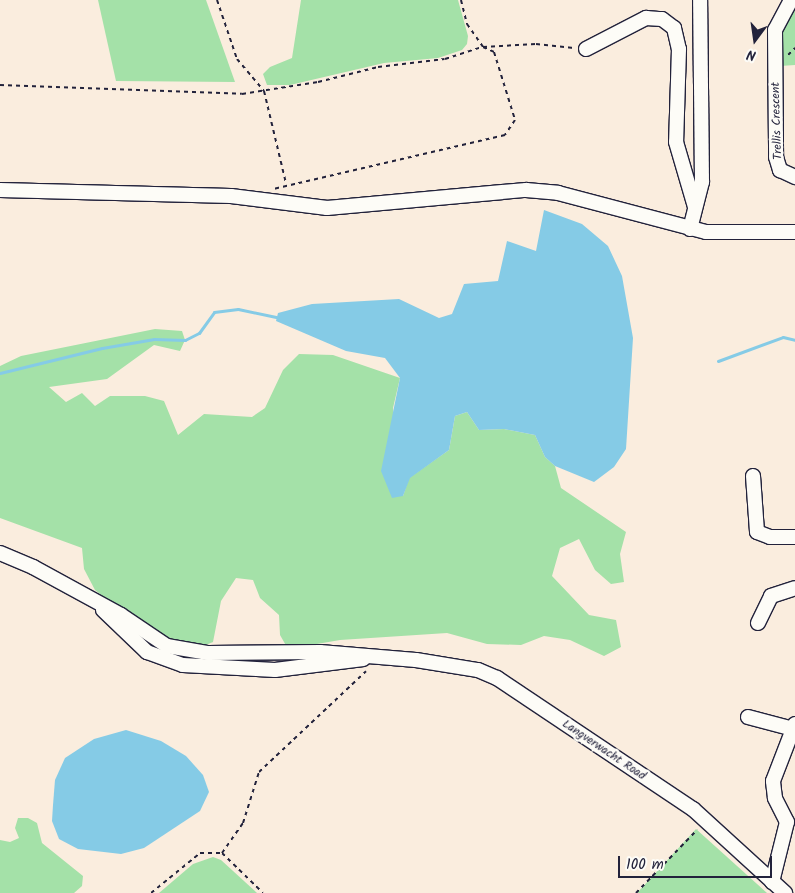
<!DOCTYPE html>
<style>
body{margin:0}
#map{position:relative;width:795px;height:893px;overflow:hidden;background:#faedde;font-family:Kalam,sans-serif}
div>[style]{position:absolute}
.green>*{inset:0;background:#a4e1a8}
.water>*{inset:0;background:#85cbe6}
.stream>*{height:3px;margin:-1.5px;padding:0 1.5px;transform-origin:1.5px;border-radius:1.5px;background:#85cbe6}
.path>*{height:2px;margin-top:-1px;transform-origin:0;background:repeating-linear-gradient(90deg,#22223b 0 4px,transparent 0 8px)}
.roads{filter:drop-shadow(1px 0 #22223b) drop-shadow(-1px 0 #22223b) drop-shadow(0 1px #22223b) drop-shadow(0 -1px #22223b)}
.minor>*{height:14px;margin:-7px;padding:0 7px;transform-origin:7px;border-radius:7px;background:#fdfcf7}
span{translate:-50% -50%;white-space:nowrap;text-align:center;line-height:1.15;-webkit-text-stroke:5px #fdfcf7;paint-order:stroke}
.street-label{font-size:12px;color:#22223b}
.north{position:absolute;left:730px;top:15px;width:50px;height:50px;-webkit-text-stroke:4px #fdfcf7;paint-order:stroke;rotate:194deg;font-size:14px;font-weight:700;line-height:20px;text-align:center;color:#22223b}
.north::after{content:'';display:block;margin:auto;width:18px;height:22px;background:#22223b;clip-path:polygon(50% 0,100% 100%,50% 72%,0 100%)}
.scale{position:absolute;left:618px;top:856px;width:154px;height:22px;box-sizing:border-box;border:2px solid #22223b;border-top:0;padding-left:6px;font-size:15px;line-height:18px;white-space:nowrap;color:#22223b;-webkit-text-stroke:4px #fdfcf7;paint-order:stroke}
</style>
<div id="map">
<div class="green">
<div style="clip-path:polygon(98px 0,206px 0,235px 82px,116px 81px)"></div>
<div style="clip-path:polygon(301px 0,458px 0,468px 36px,467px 44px,462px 50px,438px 58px,384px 63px,290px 85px,267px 85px,263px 74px,270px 67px,292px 58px)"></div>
<div style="clip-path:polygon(795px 3px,795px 65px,780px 66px,779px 32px)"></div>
<div style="clip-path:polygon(155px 329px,182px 331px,185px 340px,180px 351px,154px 345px,107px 379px,49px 387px,66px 402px,82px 393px,95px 406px,110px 396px,145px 396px,164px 401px,178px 435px,204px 414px,252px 417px,265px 408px,283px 370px,299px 354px,333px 355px,400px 378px,393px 408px,403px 496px,409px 478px,449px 450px,455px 416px,467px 412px,479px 430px,504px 429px,535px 435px,545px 457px,555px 466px,561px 488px,626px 532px,620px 554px,624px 582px,611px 584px,595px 570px,579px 539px,560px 548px,552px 576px,589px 615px,616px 620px,621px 647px,604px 656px,570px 640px,544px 636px,521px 645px,487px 644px,447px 633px,340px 640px,288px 649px,280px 635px,279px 615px,260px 598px,253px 580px,236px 578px,221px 601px,213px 642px,191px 651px,161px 644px,95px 590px,84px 569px,82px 548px,0 518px,0 366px,21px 356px)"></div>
<div style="clip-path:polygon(18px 818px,28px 818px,37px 823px,42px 843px,83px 876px,82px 886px,74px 893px,0 893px,0 840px,10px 842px,19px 838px,15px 828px)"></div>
<div style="clip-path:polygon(696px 829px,767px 893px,637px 893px)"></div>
<div style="clip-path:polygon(213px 857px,221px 860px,257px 893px,159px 893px,193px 864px)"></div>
</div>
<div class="water">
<div style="clip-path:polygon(544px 210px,582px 224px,608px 246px,622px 276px,633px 338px,626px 449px,614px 467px,594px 482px,555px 466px,545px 457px,535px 435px,504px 429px,479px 430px,467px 412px,455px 416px,449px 450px,410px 478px,403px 496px,392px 498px,381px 471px,400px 378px,385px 358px,346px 351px,276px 321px,278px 313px,312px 304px,399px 299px,439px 318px,452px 314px,464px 284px,498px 281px,507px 241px,536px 251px)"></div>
<div style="clip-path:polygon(126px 730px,161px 741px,186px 756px,203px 775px,209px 792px,200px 811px,144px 848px,121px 854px,78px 849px,59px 839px,52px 821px,53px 805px,55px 780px,65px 758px,94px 739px)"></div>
</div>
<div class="stream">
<div style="left:718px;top:361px;width:69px;rotate:-20.3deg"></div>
<div style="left:783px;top:337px;width:12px;rotate:14deg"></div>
<div style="left:0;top:373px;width:105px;rotate:-13.8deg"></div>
<div style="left:102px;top:348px;width:53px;rotate:-9.8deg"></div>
<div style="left:154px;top:339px;width:31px;rotate:2deg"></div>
<div style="left:185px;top:340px;width:16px;rotate:-27deg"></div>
<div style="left:199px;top:333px;width:26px;rotate:-54deg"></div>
<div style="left:214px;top:312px;width:24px;rotate:-7deg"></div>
<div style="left:238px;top:309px;width:40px;rotate:12deg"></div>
</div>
<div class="path">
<div style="left:217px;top:0;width:62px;rotate:71.3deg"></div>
<div style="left:237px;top:59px;width:42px;rotate:49.8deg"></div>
<div style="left:264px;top:91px;width:95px;rotate:76.6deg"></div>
<div style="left:461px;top:0;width:25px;rotate:76deg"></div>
<div style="left:467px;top:24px;width:28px;rotate:55deg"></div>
<div style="left:483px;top:47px;width:53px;rotate:-3.2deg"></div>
<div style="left:536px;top:44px;width:38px;rotate:6deg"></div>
<div style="left:788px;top:55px;width:10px;rotate:-45deg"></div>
<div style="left:0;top:85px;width:242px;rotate:2.1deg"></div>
<div style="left:242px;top:94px;width:77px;rotate:-9deg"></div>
<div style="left:318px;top:82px;width:62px;rotate:-14deg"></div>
<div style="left:378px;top:67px;width:67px;rotate:-6.8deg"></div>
<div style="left:445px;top:59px;width:40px;rotate:-18deg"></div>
<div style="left:483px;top:47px;width:12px;rotate:24deg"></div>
<div style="left:494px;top:52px;width:71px;rotate:72.8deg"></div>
<div style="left:515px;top:120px;width:18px;rotate:124deg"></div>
<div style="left:505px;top:135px;width:238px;rotate:166.9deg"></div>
<div style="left:222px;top:853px;width:37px;rotate:-55deg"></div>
<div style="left:243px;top:823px;width:53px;rotate:-72.6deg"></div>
<div style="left:259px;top:772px;width:147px;rotate:-43.3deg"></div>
<div style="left:151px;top:893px;width:63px;rotate:-39.2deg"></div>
<div style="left:200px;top:853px;width:22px"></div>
<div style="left:222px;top:853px;width:57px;rotate:44.3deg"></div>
<div style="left:636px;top:893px;width:88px;rotate:-45.9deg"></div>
</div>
<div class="roads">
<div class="minor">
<div style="left:791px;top:0;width:34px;rotate:118deg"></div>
<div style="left:775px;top:30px;width:127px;rotate:89.5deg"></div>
<div style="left:776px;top:157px;width:14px;rotate:73deg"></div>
<div style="left:780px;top:170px;width:17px;rotate:25deg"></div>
<div style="left:586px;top:49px;width:68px;rotate:-27.3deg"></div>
<div style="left:646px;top:18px;width:16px;rotate:4deg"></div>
<div style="left:662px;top:19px;width:15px;rotate:37deg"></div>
<div style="left:674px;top:28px;width:22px;rotate:77deg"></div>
<div style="left:679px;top:49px;width:93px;rotate:91.8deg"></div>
<div style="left:676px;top:142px;width:68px;rotate:73.7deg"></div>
<div style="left:0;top:190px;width:231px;rotate:1.5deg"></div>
<div style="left:231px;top:196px;width:97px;rotate:7.1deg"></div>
<div style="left:327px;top:208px;width:200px;rotate:-5.2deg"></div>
<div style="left:526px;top:190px;width:32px;rotate:5deg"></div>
<div style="left:558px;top:193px;width:153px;rotate:14.8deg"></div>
<div style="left:706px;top:232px;width:89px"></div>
<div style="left:690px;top:229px;width:49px;rotate:-75.7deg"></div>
<div style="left:702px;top:182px;width:182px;rotate:-90.6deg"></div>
<div style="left:753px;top:476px;width:56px;rotate:85.9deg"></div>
<div style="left:757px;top:532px;width:14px;rotate:21deg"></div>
<div style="left:770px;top:537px;width:25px"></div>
<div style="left:0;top:553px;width:36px;rotate:23deg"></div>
<div style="left:33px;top:567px;width:100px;rotate:28.6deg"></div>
<div style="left:121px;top:615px;width:55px;rotate:34deg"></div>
<div style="left:167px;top:646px;width:42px;rotate:9.7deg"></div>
<div style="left:208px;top:653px;width:112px;rotate:-0.5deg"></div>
<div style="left:320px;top:652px;width:96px;rotate:4.8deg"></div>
<div style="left:416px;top:660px;width:63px;rotate:9.2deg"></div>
<div style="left:478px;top:670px;width:21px;rotate:23deg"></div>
<div style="left:497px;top:678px;width:236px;rotate:33.8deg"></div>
<div style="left:693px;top:809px;width:125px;rotate:42.4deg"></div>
<div style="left:103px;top:610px;width:61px;rotate:43.7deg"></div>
<div style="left:147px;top:652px;width:38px;rotate:20deg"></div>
<div style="left:183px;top:665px;width:92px;rotate:3.1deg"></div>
<div style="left:275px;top:670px;width:89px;rotate:-7.1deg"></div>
<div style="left:758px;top:623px;width:30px;rotate:-64deg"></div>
<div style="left:771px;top:596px;width:25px;rotate:-18deg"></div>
<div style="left:748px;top:717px;width:47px;rotate:14.9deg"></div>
<div style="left:772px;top:882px;width:62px;rotate:-76deg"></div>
<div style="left:787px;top:822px;width:27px;rotate:-117deg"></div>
<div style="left:775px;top:798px;width:17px;rotate:-97deg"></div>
<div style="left:773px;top:781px;width:61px;rotate:-68.9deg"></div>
</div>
</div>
<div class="street-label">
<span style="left:777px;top:121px;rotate:-92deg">Trellis Crescent</span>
<span style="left:604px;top:750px;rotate:34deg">Langverwacht Road</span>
</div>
<div class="north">N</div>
<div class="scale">100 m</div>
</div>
